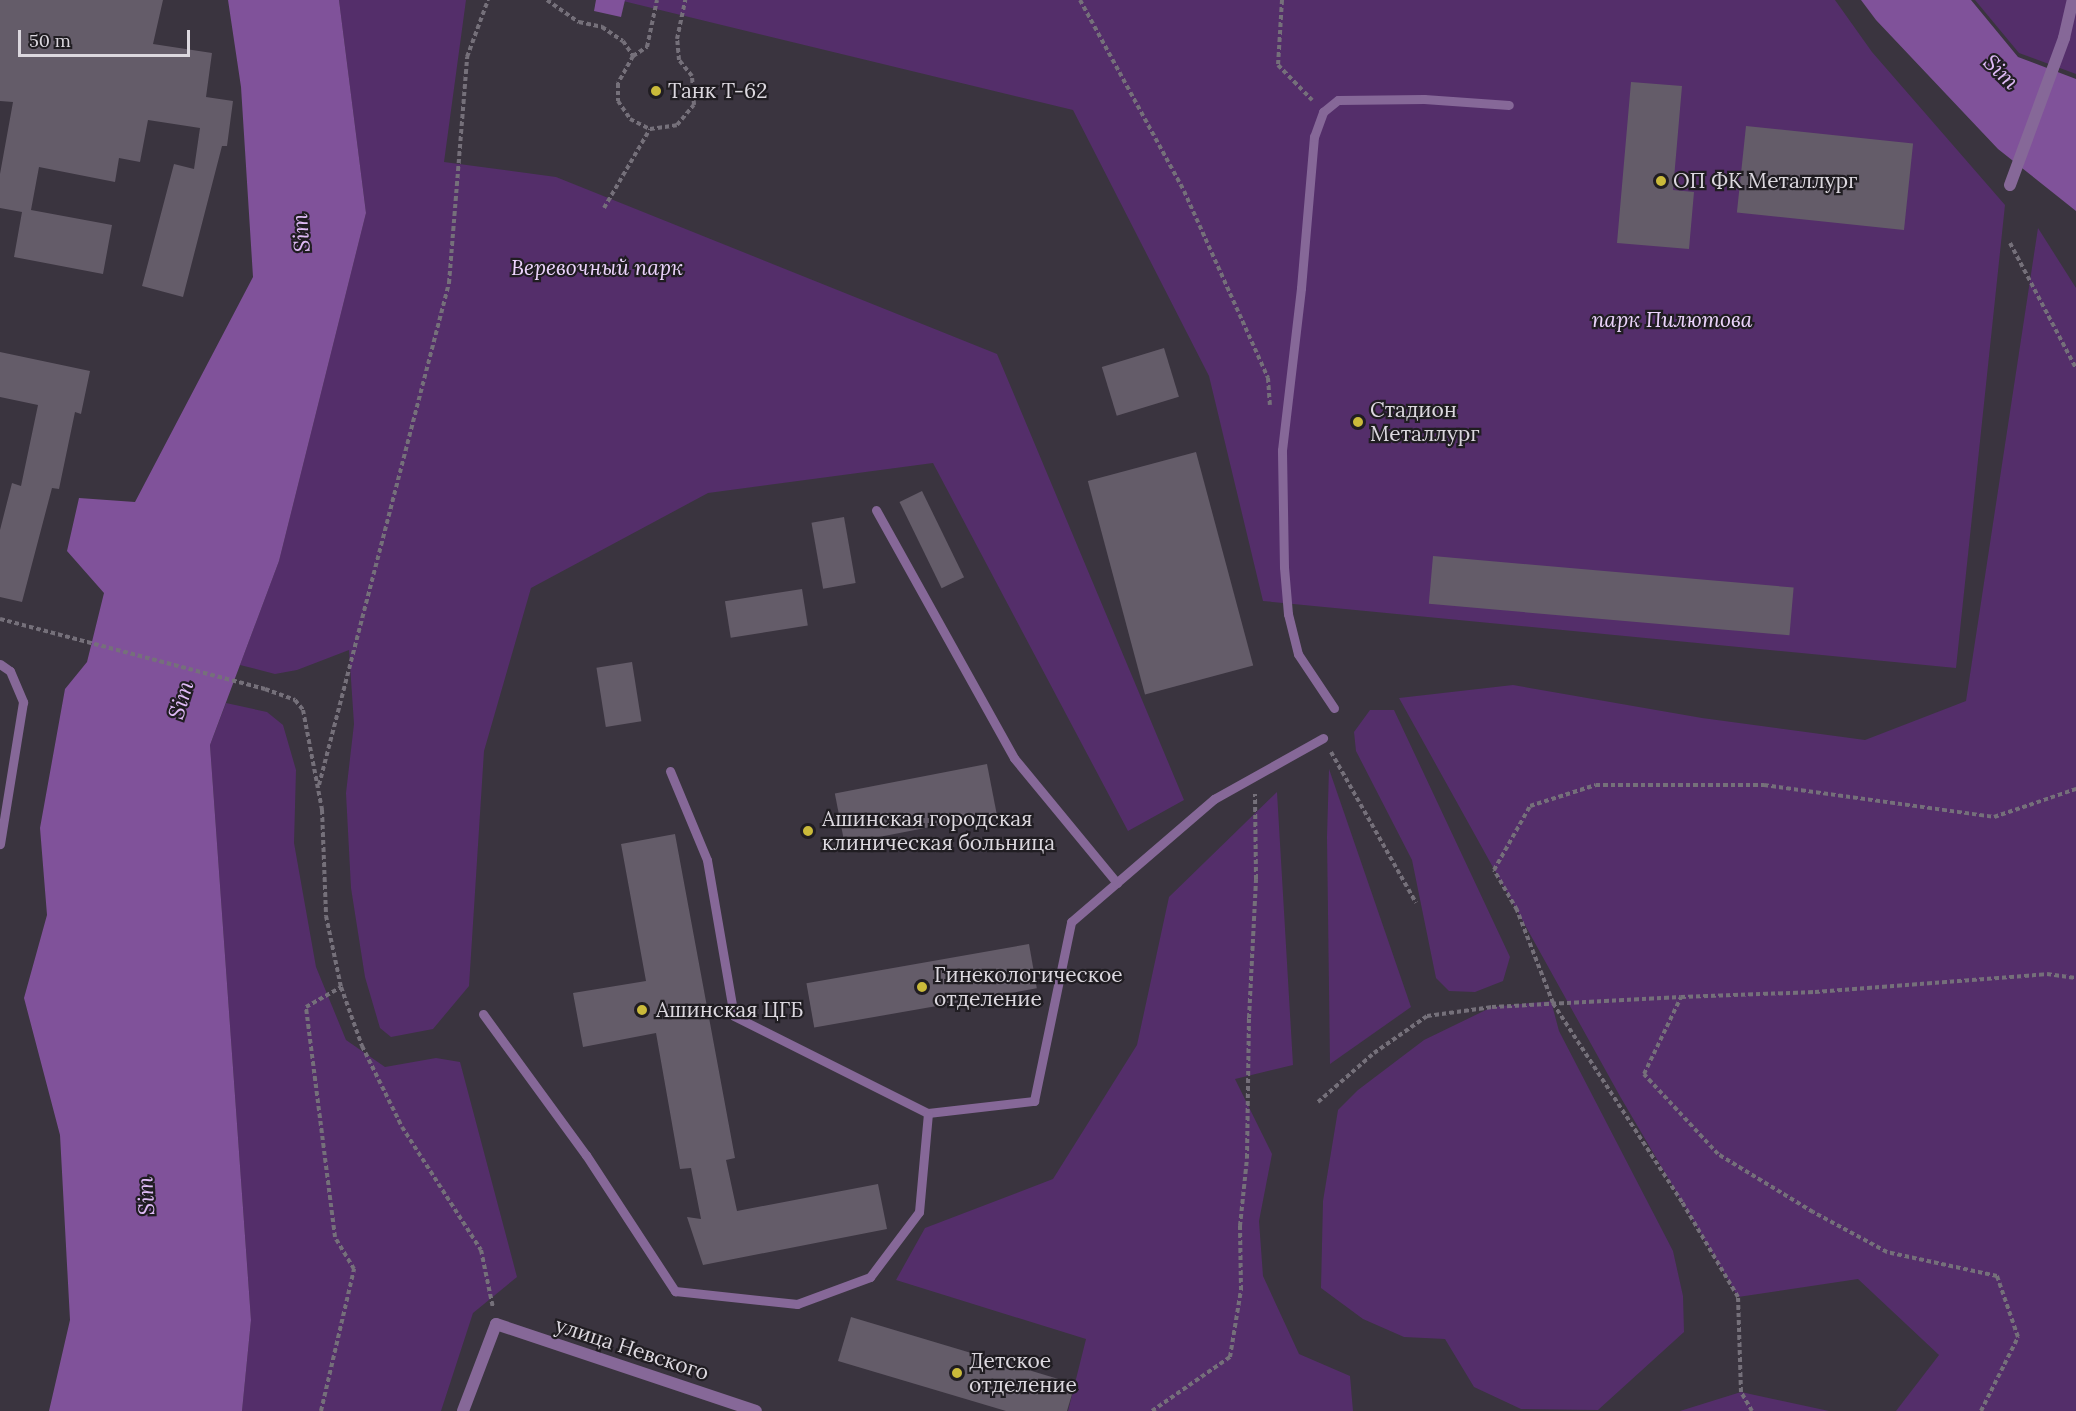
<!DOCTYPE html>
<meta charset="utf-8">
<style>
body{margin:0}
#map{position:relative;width:2076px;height:1411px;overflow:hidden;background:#3a343f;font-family:Lora,serif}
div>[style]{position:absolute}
.green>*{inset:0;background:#542e6a}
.water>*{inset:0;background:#80529a}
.building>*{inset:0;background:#645c69;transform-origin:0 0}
.path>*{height:4px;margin-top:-2px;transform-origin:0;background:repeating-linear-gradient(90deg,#75707a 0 4.5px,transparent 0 7.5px)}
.lane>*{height:9px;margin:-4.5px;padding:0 4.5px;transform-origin:4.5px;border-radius:4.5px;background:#866898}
.street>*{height:12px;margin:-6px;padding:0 6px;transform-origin:6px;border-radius:6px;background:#866898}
.dots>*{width:16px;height:16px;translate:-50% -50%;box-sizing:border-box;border:3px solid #201d22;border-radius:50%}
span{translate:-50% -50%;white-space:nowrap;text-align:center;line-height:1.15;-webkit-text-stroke:4.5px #201d22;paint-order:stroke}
.poi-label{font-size:21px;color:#dcd8df}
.left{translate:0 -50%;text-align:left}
.park-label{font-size:21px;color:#ecd4fc;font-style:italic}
.street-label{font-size:21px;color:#dcd8df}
.water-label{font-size:22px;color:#dfbbf6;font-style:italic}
.scale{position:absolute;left:18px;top:30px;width:172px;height:27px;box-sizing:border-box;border:3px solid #dcd8df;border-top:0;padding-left:8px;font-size:18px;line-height:21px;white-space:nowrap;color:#dcd8df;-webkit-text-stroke:4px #201d22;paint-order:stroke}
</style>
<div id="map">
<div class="green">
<div style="clip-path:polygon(339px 0,466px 0,444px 162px,556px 177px,997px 354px,1184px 800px,1128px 831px,933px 463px,708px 493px,531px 588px,484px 751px,469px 986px,433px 1029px,391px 1037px,380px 1028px,365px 977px,351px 888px,346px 793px,354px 724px,349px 650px,297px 670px,275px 674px,240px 665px,279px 561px,366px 213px)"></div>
<div style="clip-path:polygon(619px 0,1835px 0,1872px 52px,2005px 205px,1956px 668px,1263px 601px,1209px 376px,1073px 110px)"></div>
<div style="clip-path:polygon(1975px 0,2076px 0,2076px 74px,2019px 53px)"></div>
<div style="clip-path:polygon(2038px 228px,2076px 288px,2076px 1411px,1896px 1411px,1939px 1355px,1858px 1279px,1738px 1297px,1621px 1098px,1399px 698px,1513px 685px,1702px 718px,1865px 740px,1966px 701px)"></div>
<div style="clip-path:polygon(226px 703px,267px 712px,283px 725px,296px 770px,294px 843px,316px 967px,346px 1040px,385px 1067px,436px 1058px,460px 1062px,517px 1277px,473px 1313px,441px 1411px,242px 1411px,251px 1320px,210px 745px)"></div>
<div style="clip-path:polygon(1370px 710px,1394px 710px,1510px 957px,1503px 981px,1475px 992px,1449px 991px,1436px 978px,1412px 860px,1356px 751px,1354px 732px)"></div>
<div style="clip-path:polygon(1329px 769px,1411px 1007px,1330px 1064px,1327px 837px)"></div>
<div style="clip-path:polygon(1277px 792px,1293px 1065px,1235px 1079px,1272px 1154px,1259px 1221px,1263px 1276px,1299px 1354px,1350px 1376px,1353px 1411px,1068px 1411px,1086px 1339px,896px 1280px,925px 1228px,1053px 1179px,1137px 1045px,1169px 897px)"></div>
<div style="clip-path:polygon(1551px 1001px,1559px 1031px,1673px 1251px,1683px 1296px,1684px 1332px,1598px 1410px,1521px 1409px,1474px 1387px,1445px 1339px,1404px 1337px,1363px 1319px,1321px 1288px,1323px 1201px,1338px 1110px,1358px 1090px,1424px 1040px,1492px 1007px)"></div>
<div style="clip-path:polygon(1741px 1392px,1829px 1411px,1680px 1411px)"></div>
</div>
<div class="water">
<div style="clip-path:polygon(228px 0,339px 0,366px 213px,279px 561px,210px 745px,251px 1320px,242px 1411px,49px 1411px,70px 1320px,60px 1135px,24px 998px,47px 915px,40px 828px,65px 689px,87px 662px,104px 593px,67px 551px,79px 498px,135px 502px,253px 277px,241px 87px)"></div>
<div style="clip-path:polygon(596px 0,625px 0,621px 17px,594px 11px)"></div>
<div style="clip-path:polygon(1861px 0,1971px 0,2018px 57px,2076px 79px,2076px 211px,1998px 149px,1876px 20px)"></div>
</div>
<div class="building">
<div style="clip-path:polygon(0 0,163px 0,153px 44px,212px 53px,206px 97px,233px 101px,227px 146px,222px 146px,183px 297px,142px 286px,174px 164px,194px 169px,200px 128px,148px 120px,140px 162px,119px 158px,115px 182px,39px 167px,31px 210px,112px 225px,103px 274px,14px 257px,22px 212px,0 208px,0 174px,13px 102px,0 101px)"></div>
<div style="clip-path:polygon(1631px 82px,1682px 86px,1673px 190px,1694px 192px,1689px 249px,1617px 243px)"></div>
<div style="left:1746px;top:126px;width:168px;height:87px;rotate:6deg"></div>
<div style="left:1164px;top:348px;width:51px;height:65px;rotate:73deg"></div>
<div style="clip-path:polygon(0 352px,90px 371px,81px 414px,75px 412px,59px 489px,52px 488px,22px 602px,0 597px,0 530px,12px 483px,21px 486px,38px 405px,0 397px)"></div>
<div style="left:1196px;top:452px;width:221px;height:112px;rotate:75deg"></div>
<div style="left:922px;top:491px;width:96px;height:25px;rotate:64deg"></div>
<div style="left:844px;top:517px;width:67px;height:33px;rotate:80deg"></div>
<div style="left:1433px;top:556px;width:362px;height:48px;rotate:5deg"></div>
<div style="left:802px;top:589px;width:37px;height:78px;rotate:81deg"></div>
<div style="left:632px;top:662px;width:60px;height:36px;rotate:81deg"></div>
<div style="left:987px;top:764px;width:51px;height:155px;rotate:79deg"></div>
<div style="clip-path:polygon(675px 834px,735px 1158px,726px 1160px,737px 1211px,878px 1184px,887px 1229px,703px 1265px,687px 1217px,701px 1219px,691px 1168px,680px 1169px,656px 1033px,583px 1047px,573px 993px,646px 981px,621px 844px)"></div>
<div style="left:1029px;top:944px;width:45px;height:226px;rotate:80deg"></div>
<div style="clip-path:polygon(851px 1317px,1075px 1384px,1067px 1411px,1006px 1411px,838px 1361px)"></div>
</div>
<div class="path">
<div style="left:547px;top:0;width:39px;rotate:35deg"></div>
<div style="left:579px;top:22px;width:24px;rotate:12deg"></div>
<div style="left:602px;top:27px;width:25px;rotate:34deg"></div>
<div style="left:623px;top:41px;width:18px;rotate:56deg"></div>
<div style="left:633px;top:56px;width:31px;rotate:119deg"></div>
<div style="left:618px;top:83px;width:18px;rotate:90deg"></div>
<div style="left:618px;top:101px;width:22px;rotate:56deg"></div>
<div style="left:630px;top:119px;width:22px;rotate:27deg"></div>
<div style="left:650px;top:129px;width:27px;rotate:-8deg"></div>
<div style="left:677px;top:125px;width:26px;rotate:-50deg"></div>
<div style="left:694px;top:105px;width:29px;rotate:-94deg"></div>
<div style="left:692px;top:76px;width:21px;rotate:-129deg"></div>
<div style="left:679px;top:60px;width:21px;rotate:-95deg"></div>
<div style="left:677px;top:39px;width:40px;rotate:-78deg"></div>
<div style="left:1080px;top:0;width:217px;rotate:61.4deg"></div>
<div style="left:1184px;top:191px;width:205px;rotate:65.8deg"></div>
<div style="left:1268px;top:378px;width:27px;rotate:86deg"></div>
<div style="left:1282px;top:0;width:65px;rotate:93.5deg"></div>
<div style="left:1278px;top:65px;width:49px;rotate:45.8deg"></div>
<div style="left:633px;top:56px;width:17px;rotate:-33deg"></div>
<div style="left:647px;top:47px;width:48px;rotate:-78deg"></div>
<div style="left:604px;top:208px;width:91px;rotate:-59.8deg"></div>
<div style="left:2010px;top:243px;width:141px;rotate:62.2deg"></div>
<div style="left:0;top:619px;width:274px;rotate:14.8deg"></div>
<div style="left:265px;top:689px;width:32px;rotate:20deg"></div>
<div style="left:295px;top:700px;width:13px;rotate:51deg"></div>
<div style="left:303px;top:710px;width:102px;rotate:79.2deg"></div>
<div style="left:322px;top:810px;width:106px;rotate:87.8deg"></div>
<div style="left:326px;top:916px;width:73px;rotate:78.1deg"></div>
<div style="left:341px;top:987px;width:63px;rotate:70.4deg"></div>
<div style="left:362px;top:1046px;width:90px;rotate:63.7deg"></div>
<div style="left:402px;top:1127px;width:146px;rotate:57.3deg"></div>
<div style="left:481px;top:1250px;width:59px;rotate:78.3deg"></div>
<div style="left:1331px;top:752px;width:173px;rotate:60.6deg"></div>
<div style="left:319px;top:785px;width:519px;rotate:-75.48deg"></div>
<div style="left:449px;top:283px;width:227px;rotate:-85.4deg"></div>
<div style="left:467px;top:57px;width:61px;rotate:-69.8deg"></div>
<div style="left:1318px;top:1102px;width:74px;rotate:-41.2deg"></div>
<div style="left:1374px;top:1053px;width:65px;rotate:-34.9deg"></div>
<div style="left:1427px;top:1016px;width:66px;rotate:-7.9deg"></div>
<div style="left:1492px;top:1007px;width:189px;rotate:-3deg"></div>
<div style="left:321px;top:1411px;width:146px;rotate:-76.9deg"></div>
<div style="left:354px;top:1269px;width:37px;rotate:-121deg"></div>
<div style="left:335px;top:1237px;width:232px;rotate:-97.2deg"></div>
<div style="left:306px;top:1007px;width:40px;rotate:-29.7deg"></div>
<div style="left:1152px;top:1411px;width:95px;rotate:-34.7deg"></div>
<div style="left:1230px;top:1357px;width:68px;rotate:-80.7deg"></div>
<div style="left:1241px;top:1290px;width:64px;rotate:-90.9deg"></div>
<div style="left:1240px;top:1226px;width:68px;rotate:-84.1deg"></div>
<div style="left:1247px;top:1158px;width:140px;rotate:-89.2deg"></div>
<div style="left:1249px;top:1018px;width:139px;rotate:-87.1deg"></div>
<div style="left:1256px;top:879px;width:85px;rotate:-90.7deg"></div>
<div style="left:1752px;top:1411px;width:22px;rotate:-120deg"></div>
<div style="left:1741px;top:1392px;width:95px;rotate:-91.8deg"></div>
<div style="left:1738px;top:1297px;width:110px;rotate:-120.5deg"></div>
<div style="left:1682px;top:1202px;width:237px;rotate:-123deg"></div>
<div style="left:1553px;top:1003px;width:100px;rotate:-111.2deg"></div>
<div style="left:1517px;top:910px;width:46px;rotate:-119.9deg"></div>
<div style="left:1494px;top:870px;width:73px;rotate:-60.6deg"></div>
<div style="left:1530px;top:806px;width:69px;rotate:-17.7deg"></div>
<div style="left:1596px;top:785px;width:168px"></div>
<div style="left:1764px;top:785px;width:232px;rotate:7.9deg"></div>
<div style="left:1994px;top:817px;width:87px;rotate:-18.9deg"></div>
<div style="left:1981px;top:1411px;width:83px;rotate:-63.4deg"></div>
<div style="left:2018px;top:1337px;width:65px;rotate:-109deg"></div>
<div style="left:1997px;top:1276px;width:113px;rotate:-167.7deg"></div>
<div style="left:1887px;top:1252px;width:84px;rotate:-151.6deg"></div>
<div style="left:1813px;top:1212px;width:111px;rotate:-148.6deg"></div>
<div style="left:1718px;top:1154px;width:109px;rotate:-132.8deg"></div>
<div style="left:1644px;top:1074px;width:85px;rotate:-64.3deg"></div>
<div style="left:1681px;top:997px;width:134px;rotate:-2.1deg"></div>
<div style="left:1815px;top:992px;width:233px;rotate:-4.4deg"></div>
<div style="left:2047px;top:974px;width:29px;rotate:8deg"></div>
</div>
<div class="lane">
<div style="left:876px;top:510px;width:284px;rotate:60.9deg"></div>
<div style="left:1014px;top:758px;width:162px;rotate:50.5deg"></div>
<div style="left:0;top:664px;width:12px;rotate:35deg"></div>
<div style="left:10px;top:671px;width:34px;rotate:67deg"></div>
<div style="left:23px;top:702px;width:144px;rotate:99.2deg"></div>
<div style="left:1334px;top:708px;width:65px;rotate:-123.7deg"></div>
<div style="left:1298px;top:654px;width:41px;rotate:-104deg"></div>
<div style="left:1288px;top:614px;width:47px;rotate:-94.9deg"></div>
<div style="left:1284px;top:567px;width:117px;rotate:-91deg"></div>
<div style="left:1282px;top:450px;width:163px;rotate:-83.3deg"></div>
<div style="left:1301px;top:288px;width:152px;rotate:-85.1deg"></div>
<div style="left:1314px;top:137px;width:27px;rotate:-70deg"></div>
<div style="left:1323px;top:112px;width:19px;rotate:-39deg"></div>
<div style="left:1338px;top:100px;width:86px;rotate:-0.7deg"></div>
<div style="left:1424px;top:99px;width:85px;rotate:4deg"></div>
<div style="left:670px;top:771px;width:96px;rotate:67.4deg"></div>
<div style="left:707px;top:860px;width:158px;rotate:80.2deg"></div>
<div style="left:734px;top:1016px;width:217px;rotate:26.6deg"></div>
<div style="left:928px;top:1113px;width:107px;rotate:-6.5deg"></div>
<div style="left:1034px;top:1101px;width:183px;rotate:-78.3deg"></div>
<div style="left:1071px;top:922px;width:189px;rotate:-40.7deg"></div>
<div style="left:1214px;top:799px;width:125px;rotate:-29.2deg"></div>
<div style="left:483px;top:1014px;width:175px;rotate:53.9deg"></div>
<div style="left:586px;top:1155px;width:163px;rotate:56.8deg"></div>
<div style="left:675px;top:1291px;width:123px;rotate:6.1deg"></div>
<div style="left:797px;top:1304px;width:78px;rotate:-20.3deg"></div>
<div style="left:870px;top:1277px;width:81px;rotate:-53deg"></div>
<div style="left:919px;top:1212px;width:99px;rotate:-84.8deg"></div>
</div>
<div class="street">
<div style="left:2010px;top:185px;width:157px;rotate:-69.8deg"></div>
<div style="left:2064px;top:38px;width:39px;rotate:-77deg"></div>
<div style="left:463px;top:1411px;width:93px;rotate:-69.2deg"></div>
<div style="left:496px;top:1324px;width:274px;rotate:18.5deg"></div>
</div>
<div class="dots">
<div style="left:656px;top:91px;background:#caba3a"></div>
<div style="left:1661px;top:181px;background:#caba3a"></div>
<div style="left:1358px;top:422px;background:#caba3a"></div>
<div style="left:808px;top:831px;background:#caba3a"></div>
<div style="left:922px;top:987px;background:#caba3a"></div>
<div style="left:642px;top:1010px;background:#caba3a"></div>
<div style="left:957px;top:1373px;background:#caba3a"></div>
</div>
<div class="poi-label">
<span class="left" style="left:668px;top:91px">Танк Т-62</span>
<span class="left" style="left:1673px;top:181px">ОП ФК Металлург</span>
<span class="left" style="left:1370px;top:422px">Стадион<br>Металлург</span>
<span class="left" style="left:822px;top:831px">Ашинская городская<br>клиническая больница</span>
<span class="left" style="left:934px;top:987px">Гинекологическое<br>отделение</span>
<span class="left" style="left:656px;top:1010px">Ашинская ЦГБ</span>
<span class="left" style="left:969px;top:1373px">Детское<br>отделение</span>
</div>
<div class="park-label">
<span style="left:597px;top:268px">Веревочный парк</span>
<span style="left:1672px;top:320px">парк Пилютова</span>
</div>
<div class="street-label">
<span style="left:632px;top:1349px;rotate:18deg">улица Невского</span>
</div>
<div class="water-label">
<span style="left:2001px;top:72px;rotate:44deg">Sim</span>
<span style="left:301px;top:233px;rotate:-94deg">Sim</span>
<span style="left:181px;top:700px;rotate:-73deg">Sim</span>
<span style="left:146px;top:1196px;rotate:-93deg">Sim</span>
</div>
<div class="scale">50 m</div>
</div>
